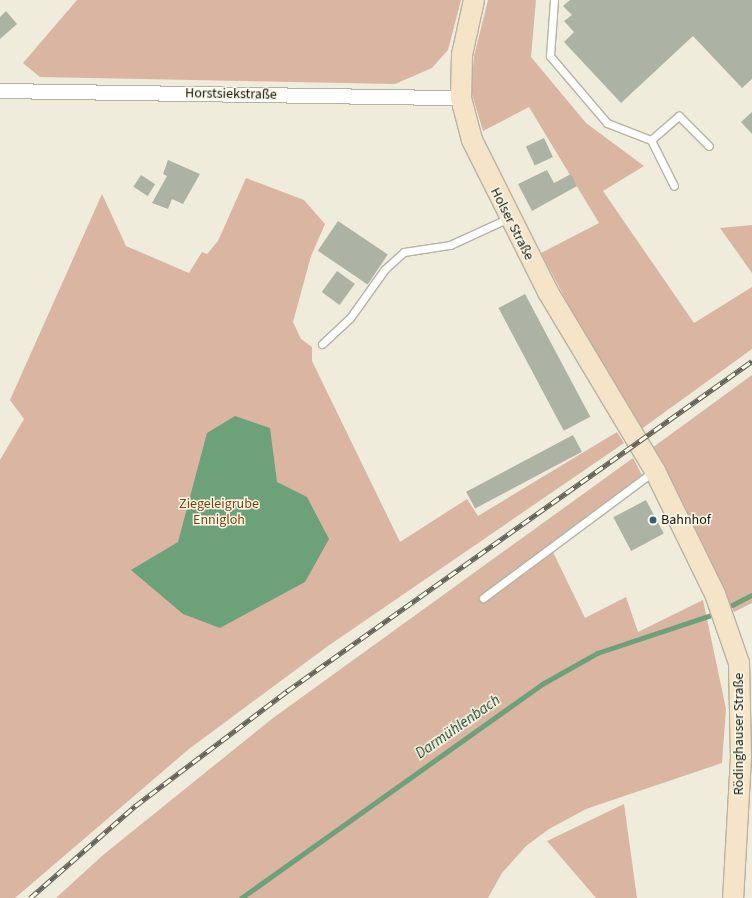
<!DOCTYPE html>
<meta charset="utf-8">
<style>
body{margin:0}
#map{position:relative;width:752px;height:898px;overflow:hidden;background:#efecdb;font-family:"Source Sans 3",sans-serif}
div>[style]{position:absolute}
.green>*{inset:0;background:#dab5a2}
.water>*{inset:0;background:#6ca179}
.stream>*{height:5px;margin:-2.5px;padding:0 2.5px;transform-origin:2.5px;border-radius:2.5px;background:#6ca179}
.building>*{inset:0;background:#adb3a4;transform-origin:0 0}
.roads{filter:drop-shadow(1px 0 #b5b3a3) drop-shadow(-1px 0 #b5b3a3) drop-shadow(0 1px #b5b3a3) drop-shadow(0 -1px #b5b3a3)}
.lane>*{height:7px;margin:-3.5px;padding:0 3.5px;transform-origin:3.5px;border-radius:3.5px;background:#fff}
.street>*{height:14px;margin:-7px;padding:0 7px;transform-origin:7px;border-radius:7px;background:#fff}
.secondary>*{height:20px;margin:-10px;padding:0 10px;transform-origin:10px;border-radius:10px;background:#f6e4c9}
.rail>*{height:4.5px;margin-top:-2.25px;transform-origin:0;background:repeating-linear-gradient(90deg,#fcfae9 0 9px,#656359 0 18px);box-sizing:border-box;border-block:1px solid #656359}
.dots>*{width:11px;height:11px;translate:-50% -50%;box-sizing:border-box;border:2px solid #fcfae9;border-radius:50%}
span{translate:-50% -50%;white-space:nowrap;text-align:center;line-height:1.15;-webkit-text-stroke:3px #fcfae9;paint-order:stroke}
.street-label{font-size:14px;color:#16150f}
.park-label{font-size:14px;color:#813b0a}
.poi-label{font-size:14px;color:#16150f}
.left{translate:0 -50%;text-align:left}
.water-label{font-size:15px;color:#0b351a;font-style:italic}
</style>
<div id="map">
<div class="green">
<div style="clip-path:polygon(77px 0,461px 0,448px 50px,432px 68px,395px 84px,40px 77px,23px 63px)"></div>
<div style="clip-path:polygon(488px 0,536px 0,531px 57px,586px 123px,644px 166px,603px 191px,694px 323px,752px 287px,752px 349px,640px 430px,605px 374px,541px 253px,599px 223px,529px 107px,483px 131px,471px 91px,474px 56px)"></div>
<div style="clip-path:polygon(246px 178px,304px 200px,325px 224px,311px 256px,293px 322px,301px 339px,312px 347px,312px 361px,400px 542px,467px 499px,478px 516px,617px 432px,624px 443px,328px 646px,189px 749px,15px 898px,0 898px,0 460px,24px 419px,10px 400px,102px 194px,126px 246px,189px 273px,202px 252px,207px 254px,218px 241px)"></div>
<div style="clip-path:polygon(752px 225px,752px 273px,720px 228px)"></div>
<div style="clip-path:polygon(752px 375px,752px 603px,734px 612px,652px 448px)"></div>
<div style="clip-path:polygon(633px 458px,643px 477px,550px 546px,585px 618px,626px 597px,638px 632px,703px 600px,726px 709px,722px 763px,586px 809px,549px 829px,526px 846px,502px 873px,488px 898px,56px 898px,103px 855px,273px 718px)"></div>
<div style="clip-path:polygon(624px 804px,637px 898px,596px 898px,547px 841px)"></div>
</div>
<div class="water">
<div style="clip-path:polygon(235px 416px,270px 428px,277px 482px,307px 497px,329px 539px,305px 582px,220px 628px,183px 614px,131px 570px,178px 542px,207px 433px)"></div>
</div>
<div class="stream">
<div style="left:732px;top:605px;width:22px;rotate:-27deg"></div>
<div style="left:241px;top:898px;width:369px;rotate:-35.4deg"></div>
<div style="left:542px;top:684px;width:63px;rotate:-29.4deg"></div>
<div style="left:597px;top:653px;width:120px;rotate:-18.4deg"></div>
</div>
<div class="building">
<div style="clip-path:polygon(570px 0,752px 0,752px 79px,742px 88px,693px 36px,621px 103px,564px 42px,574px 32px,564px 21px,572px 15px,563px 6px)"></div>
<div style="clip-path:polygon(6px 11px,17px 24px,0 39px,0 17px)"></div>
<div style="clip-path:polygon(752px 112px,752px 134px,741px 122px)"></div>
<div style="left:544px;top:138px;width:21px;height:20px;rotate:65deg"></div>
<div style="clip-path:polygon(168px 160px,200px 174px,183px 204px,172px 199px,168px 209px,152px 203px,167px 176px,163px 174px)"></div>
<div style="clip-path:polygon(547px 170px,554px 183px,571px 174px,577px 186px,532px 211px,518px 184px)"></div>
<div style="left:141px;top:175px;width:17px;height:14px;rotate:33deg"></div>
<div style="left:338px;top:221px;width:60px;height:36px;rotate:34deg"></div>
<div style="left:337px;top:271px;width:22px;height:26px;rotate:36deg"></div>
<div style="left:525px;top:294px;width:139px;height:30px;rotate:62deg"></div>
<div style="left:573px;top:435px;width:19px;height:121px;rotate:62deg"></div>
<div style="left:646px;top:500px;width:38px;height:37px;rotate:62deg"></div>
</div>
<div class="roads">
<div class="lane">
<div style="left:554px;top:0;width:56px;rotate:94.1deg"></div>
<div style="left:550px;top:56px;width:88px;rotate:49.6deg"></div>
<div style="left:607px;top:123px;width:47px;rotate:21.1deg"></div>
<div style="left:651px;top:140px;width:37px;rotate:-41deg"></div>
<div style="left:679px;top:116px;width:42px;rotate:45deg"></div>
<div style="left:651px;top:140px;width:51px;rotate:63.4deg"></div>
<div style="left:322px;top:344px;width:38px;rotate:-43deg"></div>
<div style="left:350px;top:318px;width:60px;rotate:-54.5deg"></div>
<div style="left:385px;top:269px;width:25px;rotate:-42deg"></div>
<div style="left:404px;top:252px;width:47px;rotate:-8.7deg"></div>
<div style="left:450px;top:245px;width:65px;rotate:-24.6deg"></div>
<div style="left:483px;top:598px;width:213px;rotate:-36.6deg"></div>
</div>
<div class="street">
<div style="left:0;top:91px;width:461px;rotate:0.9deg"></div>
</div>
<div class="secondary">
<div style="left:474px;top:0;width:56px;rotate:102.3deg"></div>
<div style="left:462px;top:55px;width:43px;rotate:91.3deg"></div>
<div style="left:461px;top:98px;width:43px;rotate:75.3deg"></div>
<div style="left:472px;top:140px;width:170px;rotate:63.4deg"></div>
<div style="left:548px;top:292px;width:209px;rotate:59.1deg"></div>
<div style="left:655px;top:471px;width:137px;rotate:64deg"></div>
<div style="left:715px;top:594px;width:73px;rotate:70.8deg"></div>
<div style="left:739px;top:663px;width:94px;rotate:88.8deg"></div>
<div style="left:741px;top:757px;width:141px;rotate:93.2deg"></div>
</div>
</div>
<div class="rail">
<div style="left:30px;top:898px;width:140px;rotate:-41.2deg"></div>
<div style="left:135px;top:806px;width:191px;rotate:-37.1deg"></div>
<div style="left:287px;top:691px;width:570px;rotate:-35.36deg"></div>
</div>
<div class="dots">
<div style="left:653px;top:520px;background:#2a657d"></div>
</div>
<div class="street-label">
<span style="left:231px;top:94px;rotate:1deg">Horstsiekstraße</span>
<span style="left:512px;top:224px;rotate:63deg">Holser Straße</span>
<span style="left:739px;top:734px;rotate:-90deg">Rödinghauser Straße</span>
</div>
<div class="park-label">
<span style="left:219px;top:512px">Ziegeleigrube<br>Ennigloh</span>
</div>
<div class="poi-label">
<span class="left" style="left:661px;top:520px">Bahnhof</span>
</div>
<div class="water-label">
<span style="left:458px;top:727px;rotate:-35deg">Darmühlenbach</span>
</div>
</div>
